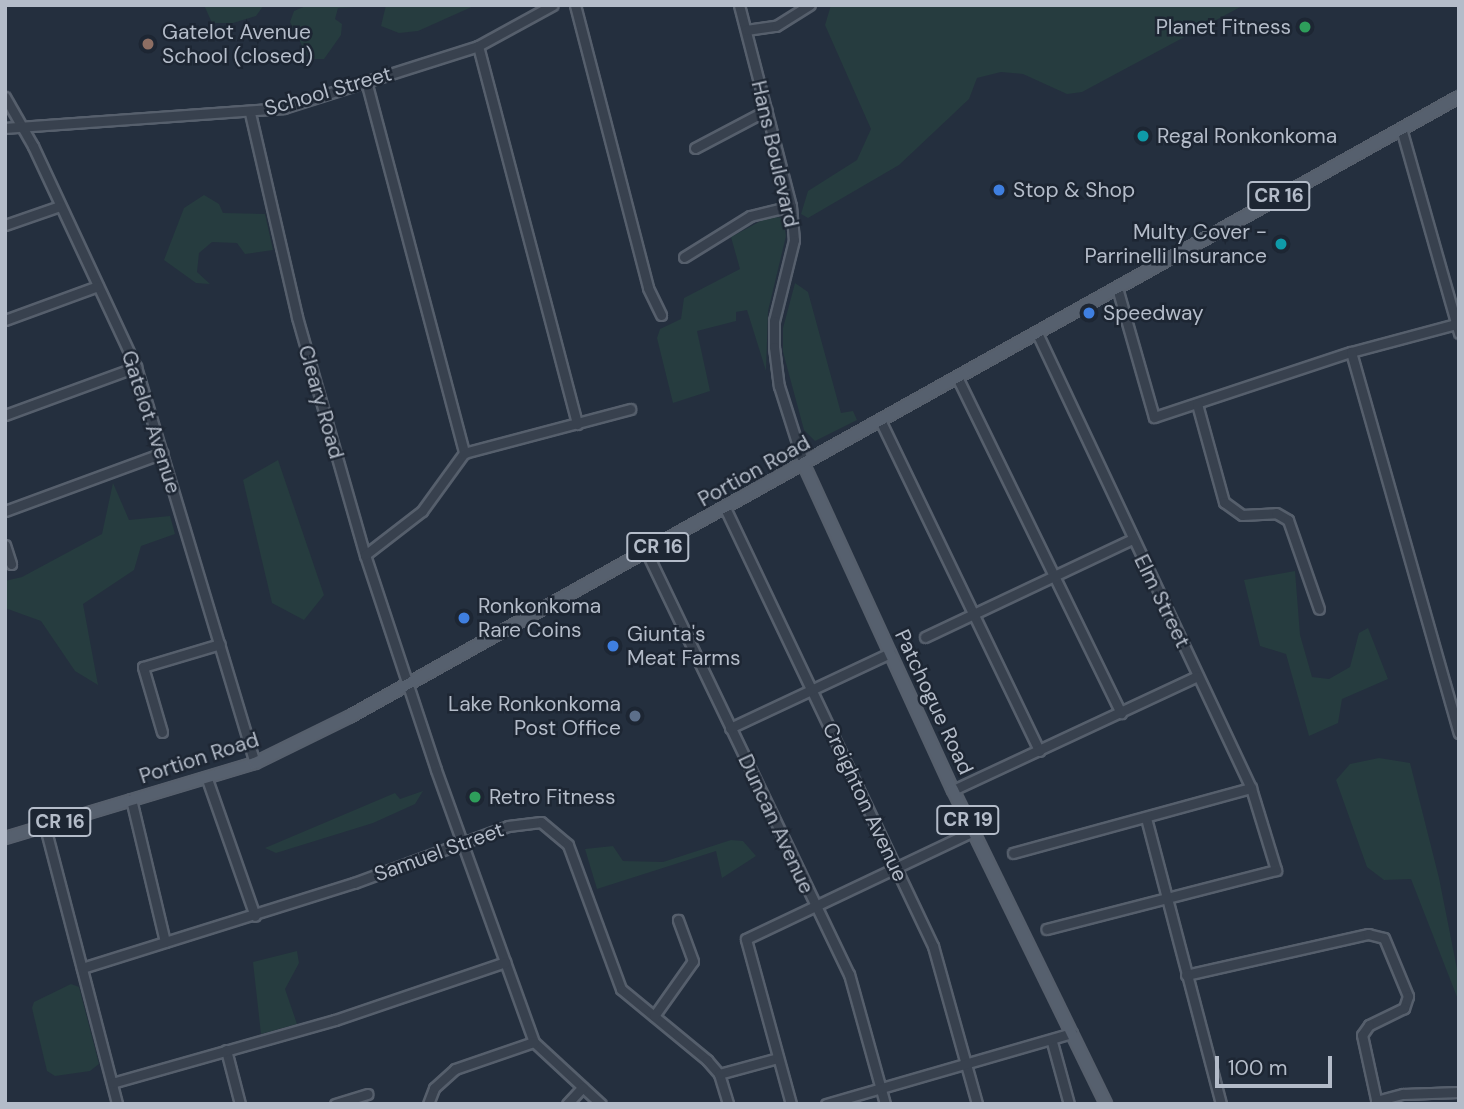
<!DOCTYPE html>
<style>
body{margin:0}
#map{position:relative;width:1464px;height:1109px;overflow:hidden;background:#242f3e;font-family:"DM Sans",sans-serif}
div>[style]{position:absolute}
.green>*{inset:0;background:#263c3f}
.roads{filter:drop-shadow(2px 0 #565f6c) drop-shadow(-2px 0 #565f6c) drop-shadow(0 2px #565f6c) drop-shadow(0 -2px #565f6c)}
.minor>*{height:9px;margin:-4.5px;padding:0 4.5px;transform-origin:4.5px;border-radius:4.5px;background:#38414e}
.major>*{height:10px;margin:-5px;padding:0 5px;transform-origin:5px;border-radius:5px;background:#56606e}
.dots>*{width:19px;height:19px;translate:-50% -50%;box-sizing:border-box;border:4px solid #1d2633;border-radius:50%}
span{translate:-50% -50%;white-space:nowrap;text-align:center;line-height:1.15;-webkit-text-stroke:5px #1d2633;paint-order:stroke}
.shield-label span{padding:2px 5px;background:#1d2633;border:2px solid;border-radius:5px;-webkit-text-stroke-width:0}
.shield-label{font-size:19px;color:#b4bcc9;font-weight:700}
.poi-label{font-size:21px;color:#b4bcc9}
.right{translate:-100% -50%;text-align:right}
.left{translate:0 -50%;text-align:left}
.street-label{font-size:21px;color:#b4bcc9}
.frame{position:absolute;inset:0;border:7px solid #b4bcc9;pointer-events:none}
.scale{position:absolute;left:1215px;top:1056px;width:117px;height:32px;box-sizing:border-box;border:4px solid #b4bcc9;border-top:0;padding-left:9px;font-size:21px;line-height:24px;white-space:nowrap;color:#b4bcc9;-webkit-text-stroke:5px #1d2633;paint-order:stroke}
</style>
<div id="map">
<div class="green">
<div style="clip-path:polygon(204px 5px,264px 5px,256px 16px,233px 23px,212px 23px)"></div>
<div style="clip-path:polygon(308px 5px,355px 7px,338px 8px,335px 19px,342px 24px,341px 35px,324px 59px,309px 59px,290px 22px,294px 11px)"></div>
<div style="clip-path:polygon(386px 5px,476px 5px,418px 31px,399px 33px,381px 26px)"></div>
<div style="clip-path:polygon(831px 5px,1244px 5px,1082px 92px,1067px 94px,1023px 74px,1001px 72px,977px 78px,969px 99px,899px 165px,808px 218px,801px 214px,808px 191px,857px 160px,871px 129px,825px 25px)"></div>
<div style="clip-path:polygon(204px 195px,219px 204px,223px 213px,265px 214px,273px 250px,245px 254px,237px 243px,212px 242px,199px 253px,197px 272px,210px 284px,196px 283px,164px 260px,184px 208px)"></div>
<div style="clip-path:polygon(770px 216px,783px 218px,786px 236px,768px 311px,766px 371px,747px 310px,736px 312px,736px 321px,697px 331px,710px 391px,673px 403px,657px 338px,660px 329px,681px 319px,684px 298px,740px 269px,731px 237px)"></div>
<div style="clip-path:polygon(795px 283px,808px 292px,841px 413px,853px 411px,857px 420px,815px 441px,804px 430px,783px 352px,783px 328px)"></div>
<div style="clip-path:polygon(278px 460px,324px 595px,304px 620px,272px 603px,243px 480px)"></div>
<div style="clip-path:polygon(113px 483px,129px 520px,170px 516px,175px 534px,141px 546px,134px 570px,83px 604px,98px 685px,75px 671px,41px 621px,5px 608px,5px 581px,22px 577px,102px 534px)"></div>
<div style="clip-path:polygon(1295px 571px,1300px 635px,1312px 677px,1329px 679px,1350px 667px,1359px 633px,1368px 628px,1388px 679px,1342px 699px,1338px 723px,1309px 736px,1286px 654px,1260px 646px,1244px 580px)"></div>
<div style="clip-path:polygon(1379px 758px,1410px 763px,1439px 878px,1459px 979px,1459px 1002px,1411px 879px,1384px 880px,1367px 867px,1336px 780px,1350px 764px)"></div>
<div style="clip-path:polygon(423px 791px,415px 804px,373px 823px,276px 853px,265px 848px,395px 793px,400px 799px)"></div>
<div style="clip-path:polygon(731px 840px,743px 841px,756px 856px,722px 878px,716px 851px,597px 889px,585px 849px,613px 846px,623px 861px,663px 862px)"></div>
<div style="clip-path:polygon(297px 951px,299px 963px,285px 989px,297px 1024px,261px 1034px,253px 962px)"></div>
<div style="clip-path:polygon(71px 984px,79px 987px,99px 1064px,90px 1071px,55px 1076px,47px 1071px,32px 1008px,34px 1002px)"></div>
</div>
<div class="roads">
<div class="minor">
<div style="left:575px;top:5px;width:292px;rotate:75.5deg"></div>
<div style="left:648px;top:288px;width:30px;rotate:64deg"></div>
<div style="left:739px;top:5px;width:208px;rotate:75.5deg"></div>
<div style="left:791px;top:206px;width:34px;rotate:85deg"></div>
<div style="left:794px;top:240px;width:83px;rotate:103.9deg"></div>
<div style="left:774px;top:321px;width:26px;rotate:90deg"></div>
<div style="left:774px;top:347px;width:39px;rotate:83deg"></div>
<div style="left:779px;top:386px;width:83px;rotate:72.4deg"></div>
<div style="left:746px;top:30px;width:30px;rotate:-8deg"></div>
<div style="left:776px;top:26px;width:40px;rotate:-32deg"></div>
<div style="left:478px;top:46px;width:391px;rotate:75.3deg"></div>
<div style="left:366px;top:81px;width:385px;rotate:75.2deg"></div>
<div style="left:5px;top:97px;width:56px;rotate:60.3deg"></div>
<div style="left:33px;top:146px;width:244px;rotate:65deg"></div>
<div style="left:136px;top:367px;width:413px;rotate:73.3deg"></div>
<div style="left:250px;top:113px;width:209px;rotate:77deg"></div>
<div style="left:297px;top:317px;width:248px;rotate:74.1deg"></div>
<div style="left:365px;top:555px;width:226px;rotate:71.7deg"></div>
<div style="left:436px;top:770px;width:289px;rotate:70.2deg"></div>
<div style="left:534px;top:1042px;width:91px;rotate:42.8deg"></div>
<div style="left:5px;top:128px;width:279px;rotate:-4.1deg"></div>
<div style="left:283px;top:108px;width:205px;rotate:-17.6deg"></div>
<div style="left:478px;top:46px;width:85px;rotate:-28.7deg"></div>
<div style="left:1401px;top:128px;width:213px;rotate:74.2deg"></div>
<div style="left:695px;top:148px;width:81px;rotate:-27.8deg"></div>
<div style="left:5px;top:225px;width:58px;rotate:-19.1deg"></div>
<div style="left:684px;top:257px;width:78px;rotate:-31.8deg"></div>
<div style="left:750px;top:216px;width:42px;rotate:-13.7deg"></div>
<div style="left:1118px;top:291px;width:131px;rotate:74.1deg"></div>
<div style="left:1154px;top:417px;width:207px;rotate:-18.3deg"></div>
<div style="left:1351px;top:352px;width:109px;rotate:-14.9deg"></div>
<div style="left:5px;top:320px;width:99px;rotate:-20.1deg"></div>
<div style="left:1038px;top:335px;width:501px;rotate:64.82deg"></div>
<div style="left:1251px;top:788px;width:86px;rotate:73deg"></div>
<div style="left:1276px;top:870px;width:237px;rotate:165.6deg"></div>
<div style="left:1351px;top:352px;width:396px;rotate:74.2deg"></div>
<div style="left:958px;top:379px;width:372px;rotate:64deg"></div>
<div style="left:1197px;top:404px;width:102px;rotate:74.6deg"></div>
<div style="left:1224px;top:502px;width:22px;rotate:36deg"></div>
<div style="left:1242px;top:515px;width:34px;rotate:-3deg"></div>
<div style="left:1276px;top:513px;width:14px;rotate:30deg"></div>
<div style="left:1288px;top:520px;width:94px;rotate:70.8deg"></div>
<div style="left:5px;top:415px;width:140px;rotate:-20.1deg"></div>
<div style="left:881px;top:422px;width:365px;rotate:64.3deg"></div>
<div style="left:726px;top:510px;width:483px;rotate:64.6deg"></div>
<div style="left:933px;top:946px;width:164px;rotate:74.4deg"></div>
<div style="left:5px;top:511px;width:168px;rotate:-20.2deg"></div>
<div style="left:5px;top:545px;width:20px;rotate:72deg"></div>
<div style="left:647px;top:553px;width:467px;rotate:64.4deg"></div>
<div style="left:849px;top:974px;width:135px;rotate:74.5deg"></div>
<div style="left:365px;top:555px;width:72px;rotate:-37.7deg"></div>
<div style="left:422px;top:511px;width:72px;rotate:-54.1deg"></div>
<div style="left:464px;top:453px;width:172px;rotate:-14.8deg"></div>
<div style="left:925px;top:637px;width:229px;rotate:-25.3deg"></div>
<div style="left:730px;top:728px;width:177px;rotate:-25.1deg"></div>
<div style="left:162px;top:732px;width:68px;rotate:-106.3deg"></div>
<div style="left:143px;top:667px;width:80px;rotate:-16.6deg"></div>
<div style="left:207px;top:779px;width:145px;rotate:70.7deg"></div>
<div style="left:953px;top:790px;width:270px;rotate:-25deg"></div>
<div style="left:131px;top:799px;width:147px;rotate:76.6deg"></div>
<div style="left:1146px;top:818px;width:296px;rotate:75.3deg"></div>
<div style="left:45px;top:827px;width:286px;rotate:75.4deg"></div>
<div style="left:1013px;top:853px;width:247px;rotate:-15.3deg"></div>
<div style="left:82px;top:968px;width:285px;rotate:-17.4deg"></div>
<div style="left:354px;top:883px;width:164px;rotate:-20.3deg"></div>
<div style="left:508px;top:826px;width:33px;rotate:-7deg"></div>
<div style="left:541px;top:822px;width:35px;rotate:40deg"></div>
<div style="left:568px;top:845px;width:153px;rotate:69.8deg"></div>
<div style="left:621px;top:989px;width:112px;rotate:39.5deg"></div>
<div style="left:707px;top:1060px;width:18px;rotate:49deg"></div>
<div style="left:719px;top:1074px;width:31px;rotate:73deg"></div>
<div style="left:1186px;top:975px;width:187px;rotate:-12.7deg"></div>
<div style="left:1368px;top:934px;width:16px;rotate:14deg"></div>
<div style="left:1384px;top:938px;width:63px;rotate:67.5deg"></div>
<div style="left:1408px;top:996px;width:13px;rotate:108deg"></div>
<div style="left:1404px;top:1008px;width:39px;rotate:154deg"></div>
<div style="left:1369px;top:1025px;width:12px;rotate:125deg"></div>
<div style="left:1362px;top:1035px;width:71px;rotate:77.7deg"></div>
<div style="left:654px;top:1016px;width:67px;rotate:-54.7deg"></div>
<div style="left:693px;top:961px;width:44px;rotate:-110.1deg"></div>
<div style="left:1052px;top:1042px;width:64px;rotate:74.7deg"></div>
<div style="left:226px;top:1050px;width:56px;rotate:75.5deg"></div>
<div style="left:719px;top:1074px;width:61px;rotate:-15.2deg"></div>
<div style="left:112px;top:1083px;width:232px;rotate:-15.8deg"></div>
<div style="left:335px;top:1020px;width:180px;rotate:-18.8deg"></div>
<div style="left:1376px;top:1101px;width:28px;rotate:-15deg"></div>
<div style="left:1403px;top:1094px;width:56px;rotate:-2deg"></div>
<div style="left:335px;top:1104px;width:34px;rotate:-17deg"></div>
<div style="left:428px;top:1104px;width:17px;rotate:-69deg"></div>
<div style="left:434px;top:1088px;width:28px;rotate:-42deg"></div>
<div style="left:455px;top:1069px;width:83px;rotate:-18.9deg"></div>
<div style="left:567px;top:1104px;width:23px;rotate:-47deg"></div>
<div style="left:791px;top:1104px;width:171px;rotate:-105.3deg"></div>
<div style="left:746px;top:939px;width:251px;rotate:-25.4deg"></div>
<div style="left:826px;top:1104px;width:256px;rotate:-16.1deg"></div>
</div>
<div class="major">
<div style="left:804px;top:465px;width:358px;rotate:65.4deg"></div>
<div style="left:953px;top:790px;width:349px;rotate:64deg"></div>
<div style="left:5px;top:838px;width:261px;rotate:-16.7deg"></div>
<div style="left:255px;top:763px;width:105px;rotate:-26.1deg"></div>
<div style="left:349px;top:717px;width:1271px;rotate:-29.19deg"></div>
</div>
</div>
<div class="dots">
<div style="left:1305px;top:27px;background:#2e9e5b"></div>
<div style="left:148px;top:44px;background:#8d6e63"></div>
<div style="left:1143px;top:136px;background:#0f9aa8"></div>
<div style="left:999px;top:190px;background:#3f7fe0"></div>
<div style="left:1281px;top:244px;background:#0f9aa8"></div>
<div style="left:1089px;top:313px;background:#3f7fe0"></div>
<div style="left:464px;top:618px;background:#3f7fe0"></div>
<div style="left:613px;top:646px;background:#3f7fe0"></div>
<div style="left:635px;top:716px;background:#5c6f8a"></div>
<div style="left:475px;top:797px;background:#2e9e5b"></div>
</div>
<div class="shield-label">
<span style="left:1279px;top:196px">CR 16</span>
<span style="left:658px;top:547px">CR 16</span>
<span style="left:968px;top:820px">CR 19</span>
<span style="left:60px;top:822px">CR 16</span>
</div>
<div class="poi-label">
<span class="right" style="left:1291px;top:27px">Planet Fitness</span>
<span class="left" style="left:162px;top:44px">Gatelot Avenue<br>School (closed)</span>
<span class="left" style="left:1157px;top:136px">Regal Ronkonkoma</span>
<span class="left" style="left:1013px;top:190px">Stop &amp; Shop</span>
<span class="right" style="left:1267px;top:244px">Multy Cover -<br>Parrinelli Insurance</span>
<span class="left" style="left:1103px;top:313px">Speedway</span>
<span class="left" style="left:478px;top:618px">Ronkonkoma<br>Rare Coins</span>
<span class="left" style="left:627px;top:646px">Giunta's<br>Meat Farms</span>
<span class="right" style="left:621px;top:716px">Lake Ronkonkoma<br>Post Office</span>
<span class="left" style="left:489px;top:797px">Retro Fitness</span>
</div>
<div class="street-label">
<span style="left:328px;top:91px;rotate:-16deg">School Street</span>
<span style="left:775px;top:154px;rotate:77deg">Hans Boulevard</span>
<span style="left:321px;top:402px;rotate:74deg">Cleary Road</span>
<span style="left:151px;top:422px;rotate:72deg">Gatelot Avenue</span>
<span style="left:754px;top:471px;rotate:-29deg">Portion Road</span>
<span style="left:1162px;top:601px;rotate:64deg">Elm Street</span>
<span style="left:934px;top:702px;rotate:65deg">Patchogue Road</span>
<span style="left:199px;top:758px;rotate:-18deg">Portion Road</span>
<span style="left:865px;top:802px;rotate:65deg">Creighton Avenue</span>
<span style="left:776px;top:824px;rotate:65deg">Duncan Avenue</span>
<span style="left:439px;top:852px;rotate:-20deg">Samuel Street</span>
</div>
<div class="frame"></div>
<div class="scale">100 m</div>
</div>
